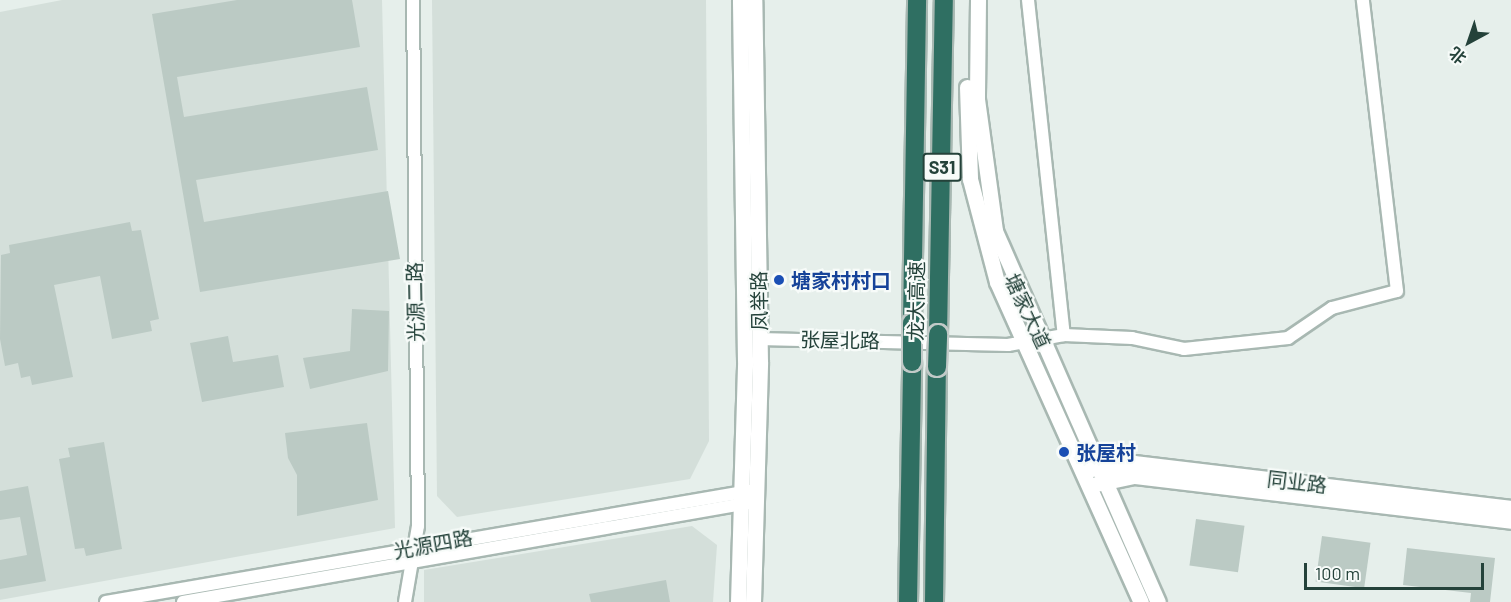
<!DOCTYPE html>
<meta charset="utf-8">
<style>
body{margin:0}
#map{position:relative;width:1511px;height:602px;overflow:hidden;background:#e6efeb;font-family:Barlow,"Noto Sans SC",sans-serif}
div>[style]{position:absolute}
.built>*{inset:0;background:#d4dfda}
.building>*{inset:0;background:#bbcac4;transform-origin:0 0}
.roads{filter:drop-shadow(2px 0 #a8b8b2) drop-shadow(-2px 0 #a8b8b2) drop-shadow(0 2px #a8b8b2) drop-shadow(0 -2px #a8b8b2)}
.minor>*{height:12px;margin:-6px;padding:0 6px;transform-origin:6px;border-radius:6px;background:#fff}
.tertiary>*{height:15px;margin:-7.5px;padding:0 7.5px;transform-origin:7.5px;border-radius:7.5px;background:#fff}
.motorway>*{height:18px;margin:-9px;padding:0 9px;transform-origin:9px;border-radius:9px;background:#2f6f62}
.bridges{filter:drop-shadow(2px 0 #c2cac8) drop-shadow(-2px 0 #c2cac8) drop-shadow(0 2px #c2cac8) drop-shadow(0 -2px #c2cac8)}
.motorway-bridge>*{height:18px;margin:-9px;padding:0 9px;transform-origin:9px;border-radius:9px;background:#2f6f62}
.dots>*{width:16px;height:16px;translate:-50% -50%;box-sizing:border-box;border:3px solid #f7fbf9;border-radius:50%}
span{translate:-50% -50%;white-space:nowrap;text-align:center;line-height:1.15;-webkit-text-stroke:4.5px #f7fbf9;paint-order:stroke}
.shield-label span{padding:2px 4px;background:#f7fbf9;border:2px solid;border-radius:4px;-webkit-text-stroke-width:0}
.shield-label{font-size:18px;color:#24423a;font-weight:700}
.transit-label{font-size:20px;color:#164399;font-weight:700}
.left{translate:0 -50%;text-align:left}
.street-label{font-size:20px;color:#24423a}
.north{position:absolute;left:1439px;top:12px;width:60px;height:60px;-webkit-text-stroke:4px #f7fbf9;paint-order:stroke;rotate:220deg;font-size:16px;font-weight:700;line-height:24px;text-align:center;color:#24423a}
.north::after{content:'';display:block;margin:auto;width:21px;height:27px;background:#24423a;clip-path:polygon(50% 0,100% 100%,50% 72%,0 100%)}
.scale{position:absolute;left:1304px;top:563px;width:180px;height:27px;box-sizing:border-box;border:3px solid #24423a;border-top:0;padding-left:8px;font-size:18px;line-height:21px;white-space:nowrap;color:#24423a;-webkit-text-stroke:4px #f7fbf9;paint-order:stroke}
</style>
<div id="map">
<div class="built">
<div style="clip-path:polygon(62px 0,382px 0,395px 528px,0 600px,0 12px)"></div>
<div style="clip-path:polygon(432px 0,706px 0,709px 441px,690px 479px,457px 517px,437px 496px)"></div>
<div style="clip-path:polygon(692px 526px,717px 545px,713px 602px,424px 602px,424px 570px)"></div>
</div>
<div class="building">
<div style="clip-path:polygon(237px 0,352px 0,360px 47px,177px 77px,184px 117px,367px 87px,378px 150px,196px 180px,204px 222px,388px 191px,400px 259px,200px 292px,152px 14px)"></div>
<div style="clip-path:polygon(130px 222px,132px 231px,141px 230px,159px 319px,150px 321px,152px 331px,112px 339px,100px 276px,54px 285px,73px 377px,32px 385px,30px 376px,21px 378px,18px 363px,5px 366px,0 339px,1px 255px,10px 253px,9px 245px)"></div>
<div style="clip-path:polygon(352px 309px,389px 311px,388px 371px,310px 389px,303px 358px,350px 351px)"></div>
<div style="clip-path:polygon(228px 336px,233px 362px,278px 355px,284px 387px,202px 402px,190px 343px)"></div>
<div style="clip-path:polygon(367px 423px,378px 500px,297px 516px,297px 475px,288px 458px,285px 433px)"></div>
<div style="clip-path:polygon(104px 442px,122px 549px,86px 556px,84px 548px,75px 549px,59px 459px,70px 457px,68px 448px)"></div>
<div style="clip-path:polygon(28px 486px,46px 581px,0 589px,0 560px,27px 555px,20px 517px,0 520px,0 491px)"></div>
<div style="left:1196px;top:519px;width:49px;height:47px;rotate:8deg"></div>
<div style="left:1322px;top:536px;width:49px;height:46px;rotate:8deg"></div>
<div style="clip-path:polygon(1407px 548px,1495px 558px,1490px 602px,1470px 602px,1471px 593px,1403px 585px)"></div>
<div style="clip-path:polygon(666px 580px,670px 602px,591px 602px,589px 594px)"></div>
</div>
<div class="roads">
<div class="minor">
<div style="left:1028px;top:0;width:337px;rotate:83.9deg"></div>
<div style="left:1064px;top:335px;width:68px;rotate:2.5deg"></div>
<div style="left:1132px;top:338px;width:53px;rotate:11.9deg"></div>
<div style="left:1184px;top:349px;width:105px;rotate:-6deg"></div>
<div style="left:1288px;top:338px;width:53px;rotate:-34.3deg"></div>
<div style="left:1332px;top:308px;width:67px;rotate:-14.7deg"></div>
<div style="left:1397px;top:291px;width:293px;rotate:-96.7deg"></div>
<div style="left:759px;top:339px;width:249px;rotate:1.4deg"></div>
<div style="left:1008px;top:345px;width:57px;rotate:-10.1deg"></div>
<div style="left:106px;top:602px;width:653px;rotate:-9.79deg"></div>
<div style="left:183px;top:602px;width:575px;rotate:-9.92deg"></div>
<div style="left:405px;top:602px;width:77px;rotate:-80.3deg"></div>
<div style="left:418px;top:526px;width:526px;rotate:-90.54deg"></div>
</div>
<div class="tertiary">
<div style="left:978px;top:0;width:99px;rotate:90.6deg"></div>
<div style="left:977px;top:99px;width:133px;rotate:82.2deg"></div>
<div style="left:995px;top:231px;width:405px;rotate:66.3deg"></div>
<div style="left:967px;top:87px;width:92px;rotate:88.1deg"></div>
<div style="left:970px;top:179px;width:106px;rotate:75.3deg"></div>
<div style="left:997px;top:282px;width:351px;rotate:65.8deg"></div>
<div style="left:1091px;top:469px;width:43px;rotate:-7.9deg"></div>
<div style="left:1134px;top:463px;width:380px;rotate:6.8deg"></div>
<div style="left:1096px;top:484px;width:40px;rotate:-12deg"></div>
<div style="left:1135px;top:476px;width:379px;rotate:6.8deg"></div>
<div style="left:738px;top:602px;width:242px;rotate:-88.3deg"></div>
<div style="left:745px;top:360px;width:360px;rotate:-90.8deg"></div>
<div style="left:753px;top:602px;width:240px;rotate:-88.3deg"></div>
<div style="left:760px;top:362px;width:362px;rotate:-90.9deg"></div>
</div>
<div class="motorway">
<div style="left:912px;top:323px;width:323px;rotate:-89.1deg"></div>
<div style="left:938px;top:334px;width:334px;rotate:-89deg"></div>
<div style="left:908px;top:602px;width:240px;rotate:-89deg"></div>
<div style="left:934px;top:602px;width:235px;rotate:-89.3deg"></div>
</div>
</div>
<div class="bridges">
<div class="motorway-bridge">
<div style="left:912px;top:362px;width:39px;rotate:-90deg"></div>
<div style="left:937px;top:367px;width:33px;rotate:-88deg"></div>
</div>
</div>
<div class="dots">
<div style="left:779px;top:280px;background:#1a4fb4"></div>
<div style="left:1064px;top:452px;background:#1a4fb4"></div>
</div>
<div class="shield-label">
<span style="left:942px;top:167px">S31</span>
</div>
<div class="transit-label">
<span class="left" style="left:791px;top:280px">塘家村村口</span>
<span class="left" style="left:1076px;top:452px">张屋村</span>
</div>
<div class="street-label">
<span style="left:759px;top:301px;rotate:-91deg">凤举路</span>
<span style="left:916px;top:301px;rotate:-89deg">龙大高速</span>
<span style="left:415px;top:302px;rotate:-91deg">光源二路</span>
<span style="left:1028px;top:311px;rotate:65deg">塘家大道</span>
<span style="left:840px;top:340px;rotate:1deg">张屋北路</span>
<span style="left:1297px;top:482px;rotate:7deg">同业路</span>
<span style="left:433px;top:544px;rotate:-10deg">光源四路</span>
</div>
<div class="north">北</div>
<div class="scale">100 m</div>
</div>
